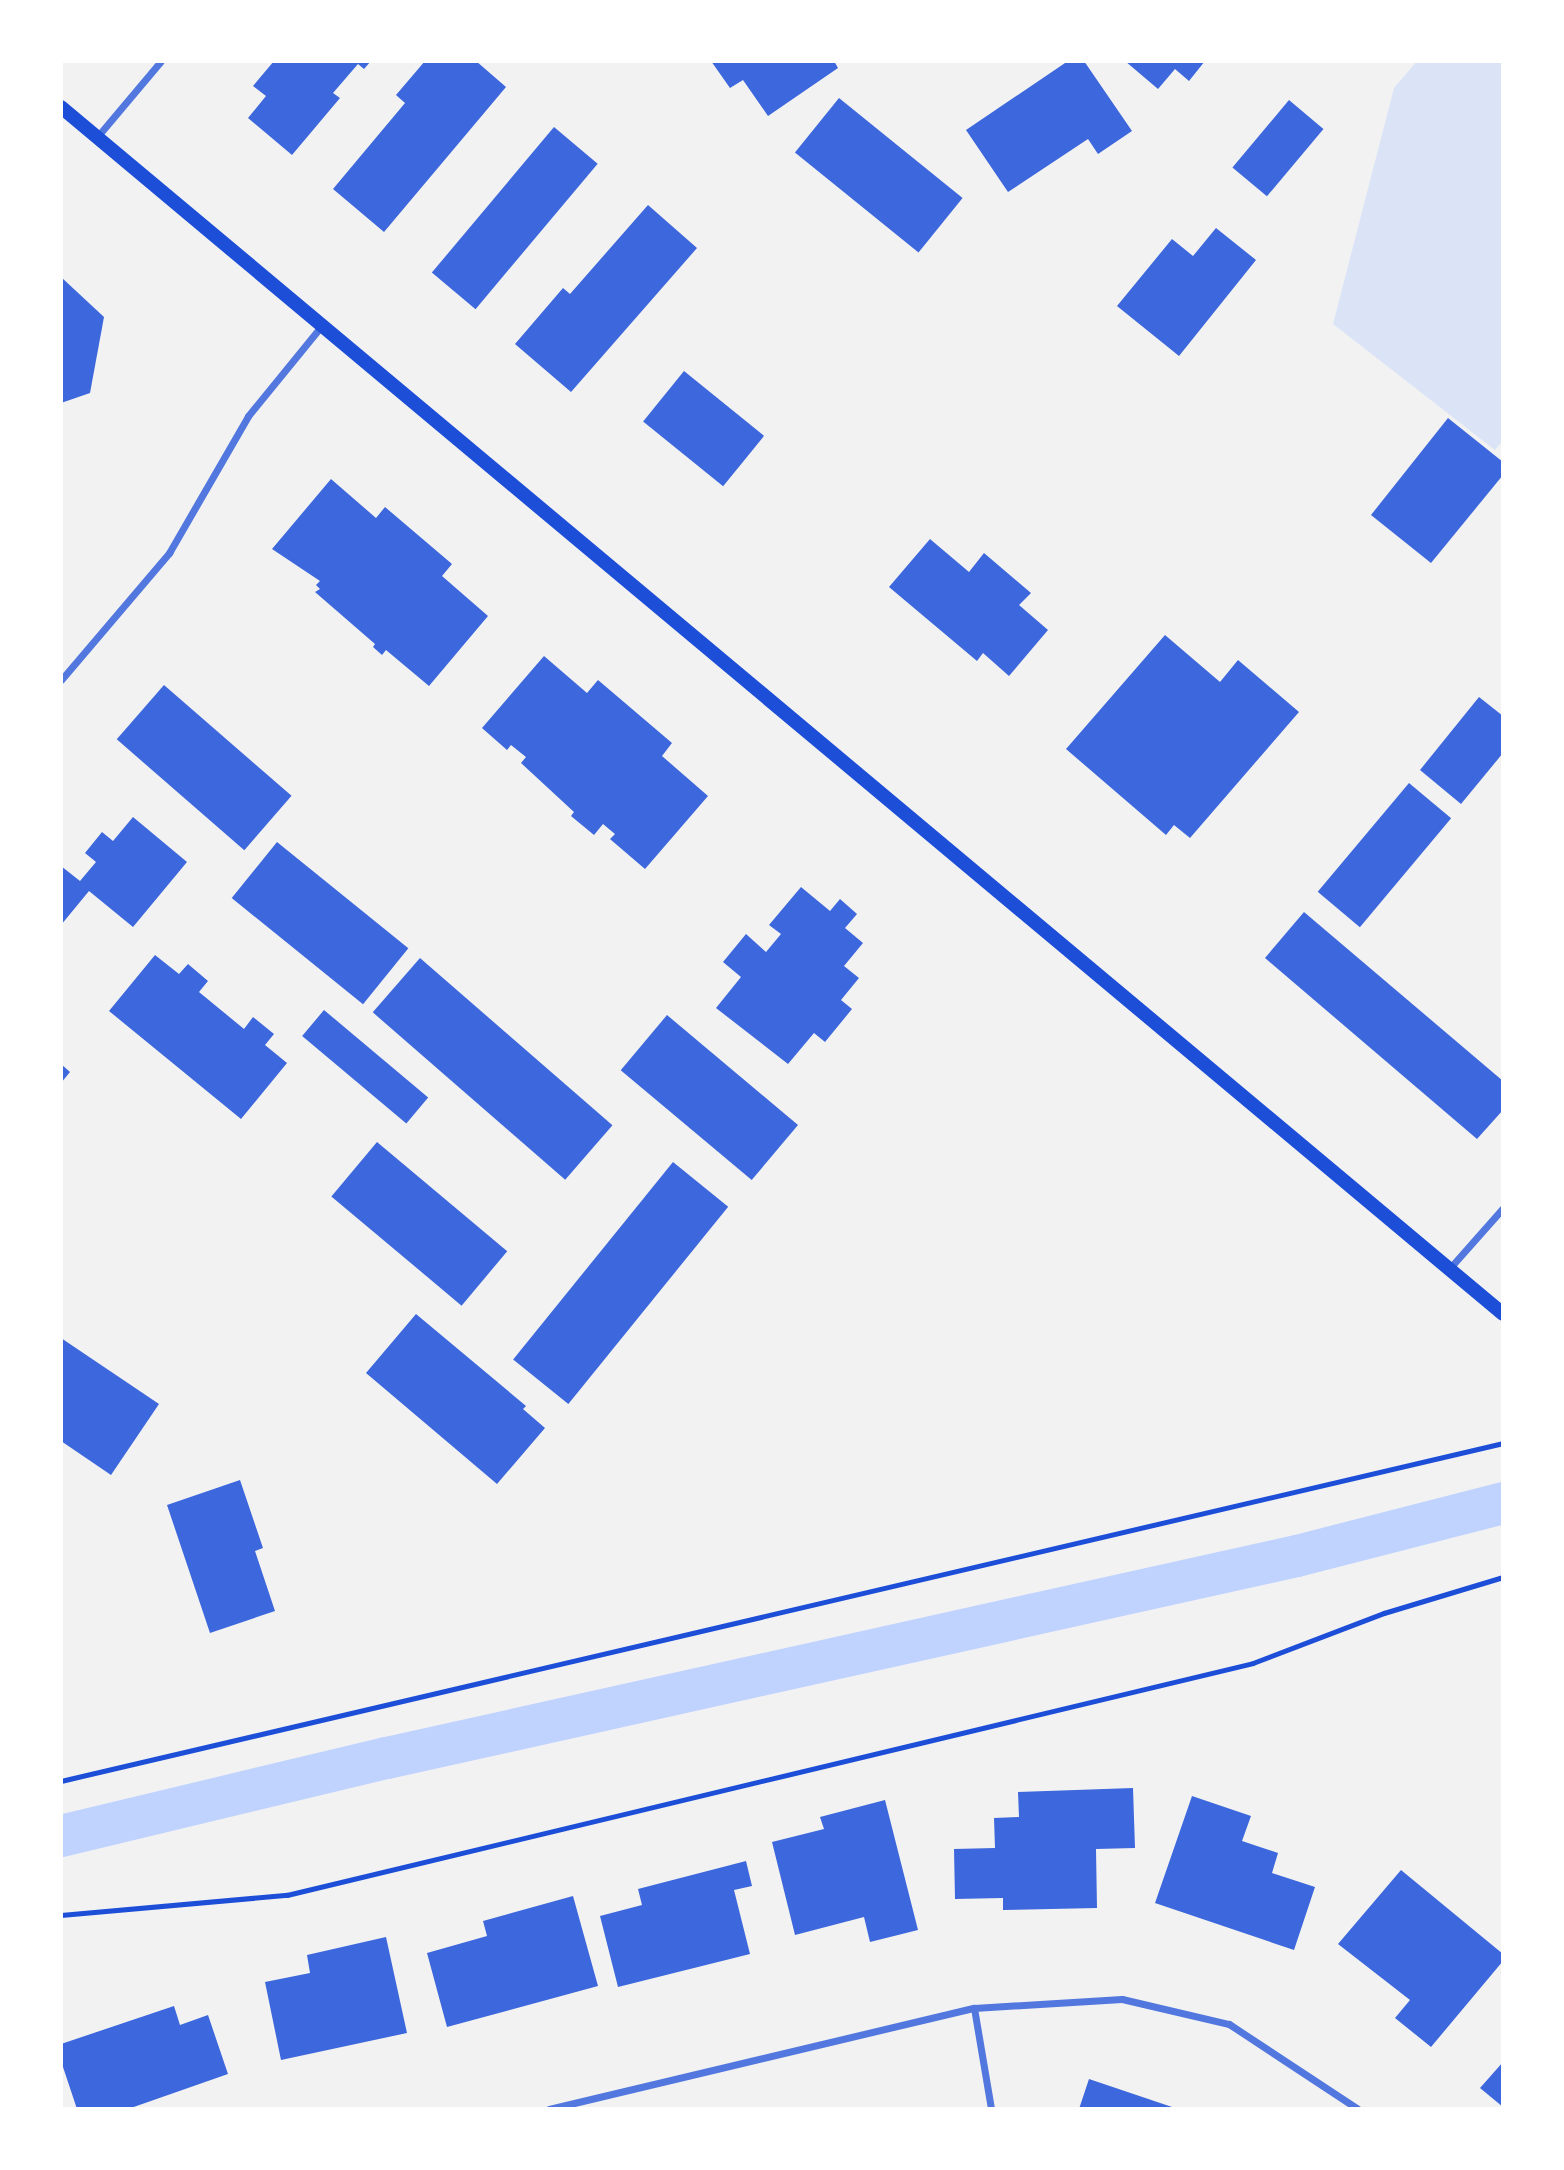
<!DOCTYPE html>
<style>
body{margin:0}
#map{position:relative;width:1564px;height:2170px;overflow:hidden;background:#f2f2f2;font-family:"Fira Sans",sans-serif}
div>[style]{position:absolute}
.green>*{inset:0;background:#dbe4f7}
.canal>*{height:42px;margin:-21px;padding:0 21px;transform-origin:21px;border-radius:21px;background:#bfd3fe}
.building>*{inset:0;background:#3d67dc;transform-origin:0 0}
.path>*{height:4.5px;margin:-2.25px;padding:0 2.25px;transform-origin:2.25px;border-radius:2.25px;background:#1d4ed8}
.minor>*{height:7px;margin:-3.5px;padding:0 3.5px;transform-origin:3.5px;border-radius:3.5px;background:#5277de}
.secondary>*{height:14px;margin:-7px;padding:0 7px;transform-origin:7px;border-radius:7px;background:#1d4ed8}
span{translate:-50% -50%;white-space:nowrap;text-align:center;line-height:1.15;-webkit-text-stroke:6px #fff;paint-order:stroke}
.frame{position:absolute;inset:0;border:63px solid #fff;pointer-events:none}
</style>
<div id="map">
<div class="green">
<div style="clip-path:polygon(1417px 61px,1503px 61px,1503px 440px,1495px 450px,1333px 324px,1394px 88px)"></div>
</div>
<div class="canal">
<div style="left:61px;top:1836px;width:335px;rotate:-13.5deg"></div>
<div style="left:387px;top:1758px;width:932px;rotate:-12.52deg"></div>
<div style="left:1297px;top:1556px;width:213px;rotate:-14.4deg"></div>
</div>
<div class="building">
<div style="clip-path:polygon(274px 61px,371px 61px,364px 69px,358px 64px,333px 93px,340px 98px,292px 155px,248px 118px,266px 96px,253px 86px)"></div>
<div style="clip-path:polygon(425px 61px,476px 61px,506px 87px,384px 232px,333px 189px,405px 103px,396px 95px)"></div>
<div style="clip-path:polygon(711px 61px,834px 61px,838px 68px,768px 116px,743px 80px,730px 88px)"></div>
<div style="clip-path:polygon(1068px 61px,1084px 61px,1132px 131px,1098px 154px,1088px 139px,1008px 192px,966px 130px)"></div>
<div style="clip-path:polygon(1125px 61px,1205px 61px,1189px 81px,1175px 69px,1158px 89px)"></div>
<div style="left:839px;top:98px;width:159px;height:70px;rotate:39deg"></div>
<div style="left:1289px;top:100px;width:45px;height:88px;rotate:40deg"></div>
<div style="left:554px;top:127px;width:57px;height:190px;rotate:40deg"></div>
<div style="clip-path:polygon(648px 205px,697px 248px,571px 392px,515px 344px,563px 288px,570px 294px)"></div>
<div style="clip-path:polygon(1216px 228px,1256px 260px,1179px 356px,1117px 306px,1172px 239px,1193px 256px)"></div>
<div style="clip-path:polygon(61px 277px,104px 317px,90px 393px,61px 403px)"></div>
<div style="left:684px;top:371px;width:103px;height:65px;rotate:39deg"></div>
<div style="clip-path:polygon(1448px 418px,1503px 462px,1503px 475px,1431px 563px,1371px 515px)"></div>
<div style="clip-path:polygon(331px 479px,376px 518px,385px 507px,452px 564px,442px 576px,488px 616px,429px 686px,386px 650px,382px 655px,373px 647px,375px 644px,315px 592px,320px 589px,316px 585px,320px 581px,272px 549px)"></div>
<div style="clip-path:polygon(930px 539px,969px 572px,984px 553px,1031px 593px,1019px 605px,1048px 630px,1009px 676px,983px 653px,977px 661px,889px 587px)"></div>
<div style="clip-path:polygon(1165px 635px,1220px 682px,1238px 660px,1299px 712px,1190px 838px,1174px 825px,1166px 835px,1066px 749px)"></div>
<div style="clip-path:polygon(544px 656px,587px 693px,598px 680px,672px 743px,662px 756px,708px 796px,645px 869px,610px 839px,615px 834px,603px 824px,594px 835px,571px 816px,574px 812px,521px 763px,526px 757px,511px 745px,507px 750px,482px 728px)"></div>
<div style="left:164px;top:685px;width:169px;height:72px;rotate:41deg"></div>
<div style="clip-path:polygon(1479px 697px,1503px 716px,1503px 753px,1461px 804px,1420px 770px)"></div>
<div style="left:1409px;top:783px;width:55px;height:142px;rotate:40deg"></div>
<div style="clip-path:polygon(133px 817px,187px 862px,133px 927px,89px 891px,61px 925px,61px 866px,80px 881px,96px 862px,85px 853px,102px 832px,113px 841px)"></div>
<div style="left:277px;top:842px;width:169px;height:72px;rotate:39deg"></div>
<div style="clip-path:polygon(801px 887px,830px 911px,840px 899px,857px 914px,845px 928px,863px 943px,844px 966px,859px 978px,841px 1000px,852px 1009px,825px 1042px,814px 1033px,788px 1064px,716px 1008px,741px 977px,723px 962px,746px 934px,766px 952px,781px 934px,769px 925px)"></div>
<div style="clip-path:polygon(1304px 912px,1503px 1081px,1503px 1110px,1477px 1139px,1265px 958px)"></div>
<div style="clip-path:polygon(155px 955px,179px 974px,188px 964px,208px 981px,199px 992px,244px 1029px,253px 1017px,274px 1034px,265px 1045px,287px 1063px,241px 1119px,109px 1011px)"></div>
<div style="left:420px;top:958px;width:255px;height:72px;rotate:41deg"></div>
<div style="left:324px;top:1010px;width:136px;height:34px;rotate:40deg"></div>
<div style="left:667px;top:1015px;width:171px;height:72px;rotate:40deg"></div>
<div style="clip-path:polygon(61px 1064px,70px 1072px,61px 1083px)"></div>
<div style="left:377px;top:1142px;width:170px;height:71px;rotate:40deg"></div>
<div style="left:673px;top:1162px;width:71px;height:254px;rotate:39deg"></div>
<div style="clip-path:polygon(416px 1314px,526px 1406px,523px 1409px,545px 1428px,497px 1484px,366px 1373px)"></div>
<div style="clip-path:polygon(61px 1338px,159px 1404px,111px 1475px,61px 1441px)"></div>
<div style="clip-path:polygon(240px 1480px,263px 1548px,255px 1551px,275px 1611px,210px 1633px,167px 1505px)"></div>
<div style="clip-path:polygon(1133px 1788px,1135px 1848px,1096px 1849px,1097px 1908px,1003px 1910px,1003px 1898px,955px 1899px,954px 1849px,995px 1848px,994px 1818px,1019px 1817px,1018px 1792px)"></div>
<div style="clip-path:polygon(1192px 1796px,1251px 1816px,1242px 1841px,1278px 1853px,1272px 1873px,1315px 1887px,1294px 1950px,1155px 1903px)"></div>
<div style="clip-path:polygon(885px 1800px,918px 1930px,870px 1942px,864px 1917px,795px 1935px,772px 1842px,824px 1829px,820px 1817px)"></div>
<div style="clip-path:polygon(746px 1861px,752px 1886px,734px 1890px,750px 1954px,618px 1987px,600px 1916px,642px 1905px,638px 1889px)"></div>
<div style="clip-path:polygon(1401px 1870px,1503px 1954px,1503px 1961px,1431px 2047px,1395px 2018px,1410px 2000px,1338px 1944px)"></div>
<div style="clip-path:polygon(573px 1896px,598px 1986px,447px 2027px,427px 1953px,487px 1936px,483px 1921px)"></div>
<div style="clip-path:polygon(386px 1937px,407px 2033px,281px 2060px,265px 1982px,310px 1973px,307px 1955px)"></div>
<div style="clip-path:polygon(174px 2006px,180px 2025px,208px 2015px,228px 2074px,128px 2109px,77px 2109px,61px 2061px,61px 2044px)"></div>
<div style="clip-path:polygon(1503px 2062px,1503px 2107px,1480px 2088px)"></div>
<div style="clip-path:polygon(1089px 2079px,1175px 2108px,1175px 2109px,1079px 2109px)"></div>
</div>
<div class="path">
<div style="left:61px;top:1781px;width:1481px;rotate:-13.19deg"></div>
<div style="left:61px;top:1915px;width:227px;rotate:-5.1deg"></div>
<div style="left:287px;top:1895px;width:993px;rotate:-13.5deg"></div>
<div style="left:1253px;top:1663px;width:140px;rotate:-20.9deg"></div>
<div style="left:1384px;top:1613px;width:124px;rotate:-16.8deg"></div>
</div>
<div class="minor">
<div style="left:97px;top:137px;width:99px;rotate:-49.9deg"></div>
<div style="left:61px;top:680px;width:167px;rotate:-49.6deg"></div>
<div style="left:169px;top:553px;width:158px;rotate:-60deg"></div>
<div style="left:248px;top:416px;width:119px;rotate:-50.8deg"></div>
<div style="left:1449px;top:1269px;width:81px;rotate:-48.5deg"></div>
<div style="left:974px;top:2008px;width:102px;rotate:80.4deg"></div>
<div style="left:549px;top:2109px;width:437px;rotate:-13.4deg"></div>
<div style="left:974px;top:2008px;width:148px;rotate:-3.5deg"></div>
<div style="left:1122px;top:1999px;width:110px;rotate:13.2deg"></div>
<div style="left:1229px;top:2024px;width:154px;rotate:33.4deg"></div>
</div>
<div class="secondary">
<div style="left:61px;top:107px;width:1880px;rotate:39.93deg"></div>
</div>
<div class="frame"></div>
</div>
